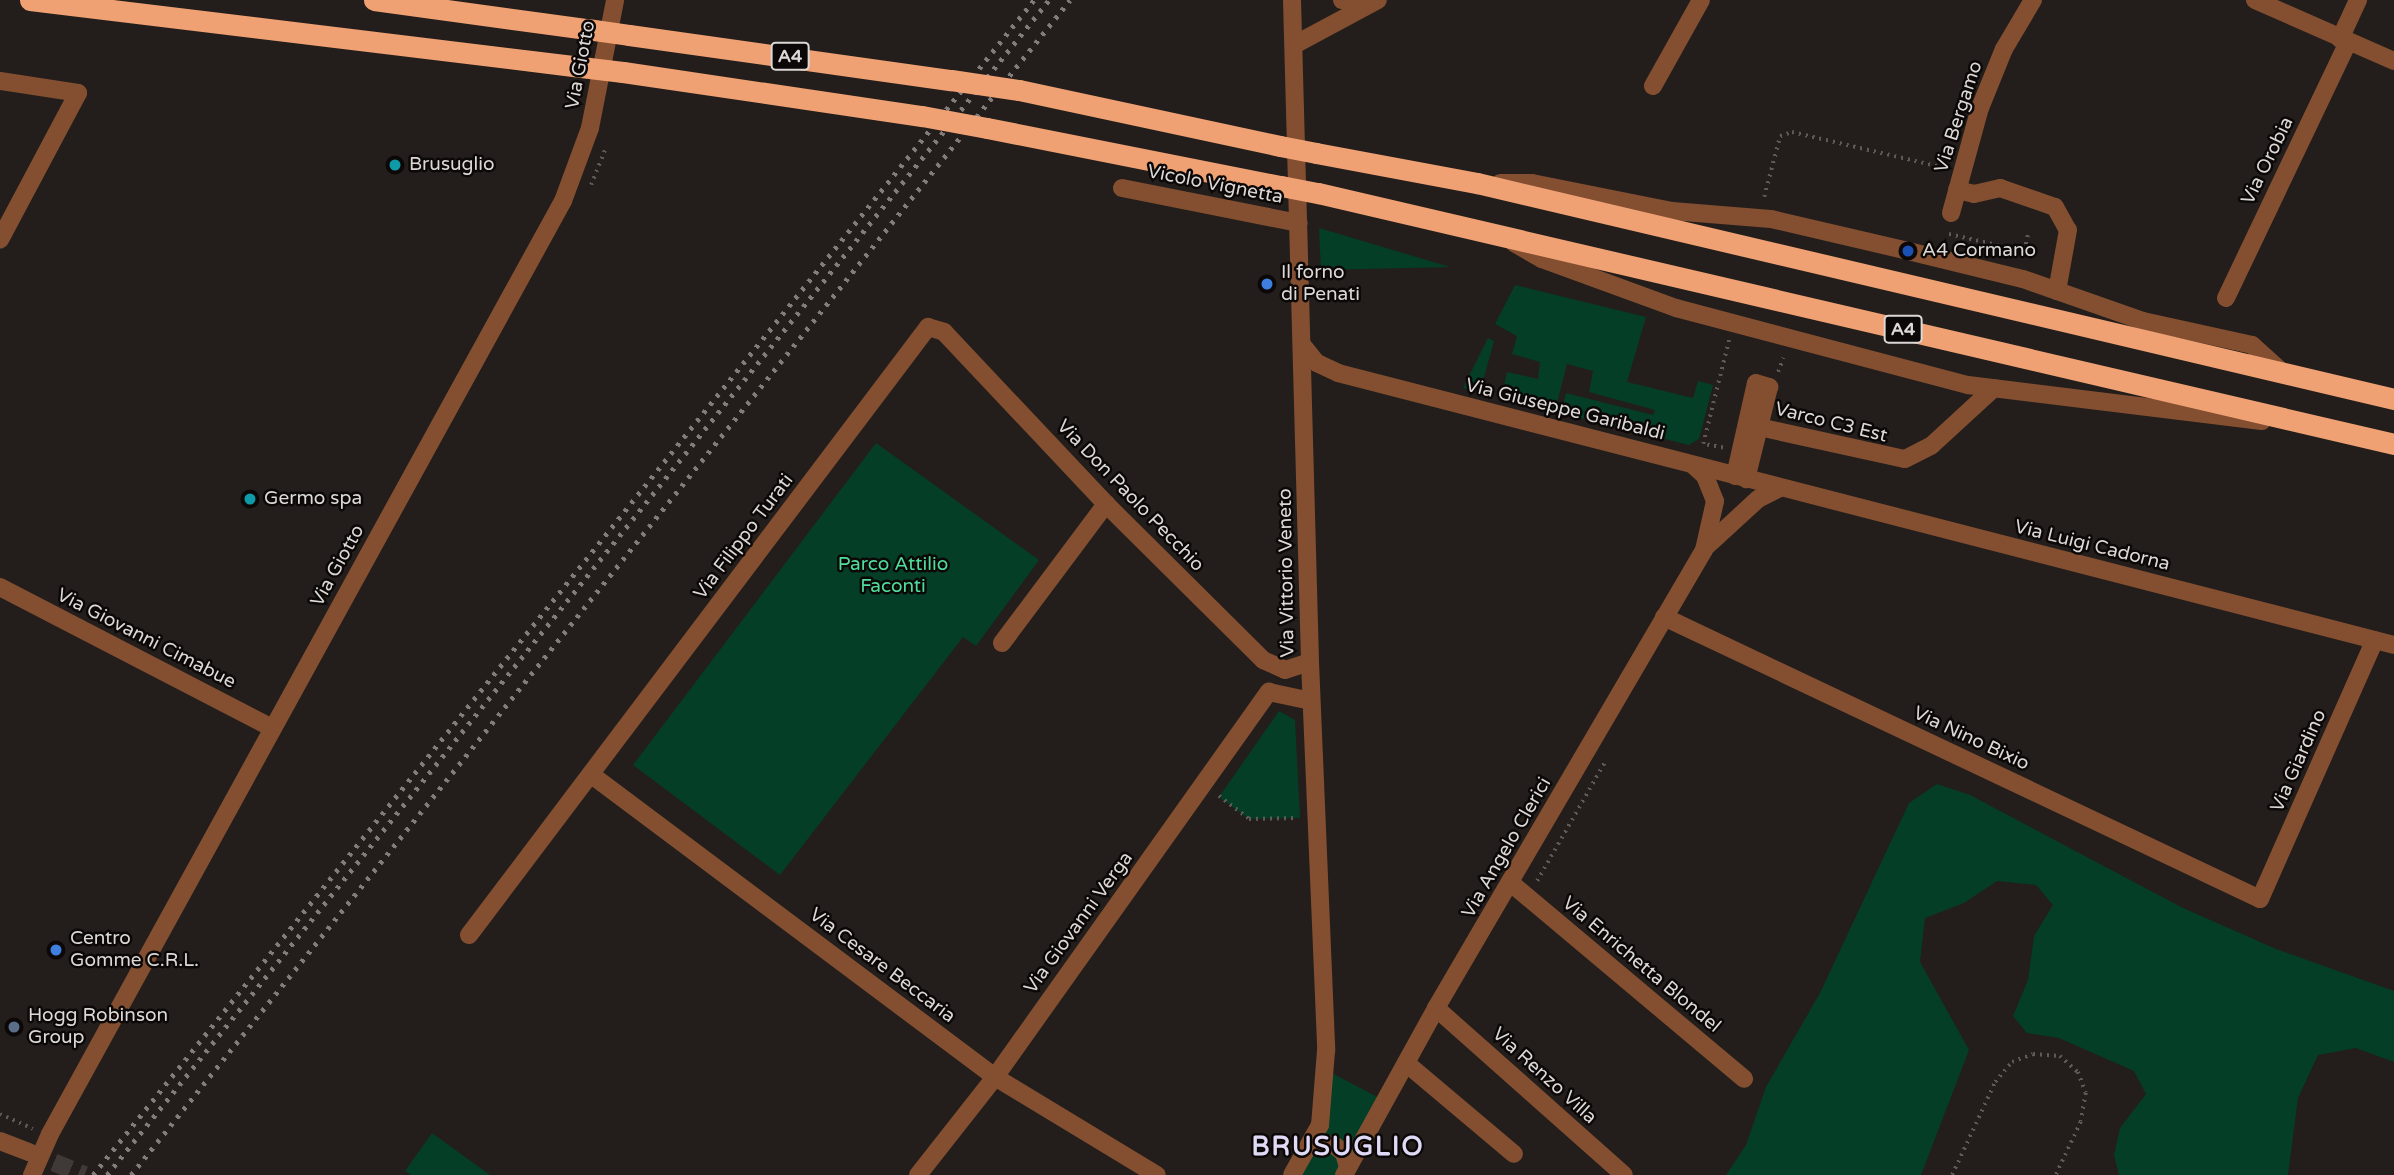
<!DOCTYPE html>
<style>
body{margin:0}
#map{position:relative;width:2394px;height:1175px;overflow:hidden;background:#231e1b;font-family:"Varela Round",sans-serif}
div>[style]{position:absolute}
.green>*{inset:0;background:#043e26}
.minor-tunnel>*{height:18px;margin-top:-9px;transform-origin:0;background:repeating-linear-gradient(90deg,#3f3a37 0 18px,transparent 0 27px)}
.path>*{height:3.5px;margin-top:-1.75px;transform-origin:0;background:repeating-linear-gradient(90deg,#5f5a58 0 2px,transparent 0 7px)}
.minor>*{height:18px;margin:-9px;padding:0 9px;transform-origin:9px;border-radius:9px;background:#834f30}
.highway>*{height:21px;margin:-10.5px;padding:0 10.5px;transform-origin:10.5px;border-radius:10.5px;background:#f0a173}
.rail>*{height:5px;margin-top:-2.5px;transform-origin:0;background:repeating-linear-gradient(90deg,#827d7b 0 3.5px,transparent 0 10.5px)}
.highway-bridge>*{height:21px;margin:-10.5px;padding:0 10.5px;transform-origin:10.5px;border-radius:10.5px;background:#f0a173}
.dots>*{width:19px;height:19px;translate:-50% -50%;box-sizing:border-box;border:4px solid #0b0807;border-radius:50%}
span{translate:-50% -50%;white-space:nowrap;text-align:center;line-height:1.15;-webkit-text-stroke:5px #0b0807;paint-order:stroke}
.shield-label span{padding:2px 5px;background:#0b0807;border:2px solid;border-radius:5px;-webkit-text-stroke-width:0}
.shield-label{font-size:18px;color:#dcd8d6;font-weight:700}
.street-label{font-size:19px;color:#dcd8d6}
.poi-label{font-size:19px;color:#dcd8d6}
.left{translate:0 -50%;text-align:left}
.park-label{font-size:19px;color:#4edd9a}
.district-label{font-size:26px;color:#e0daf7;font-weight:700;letter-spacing:2px}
</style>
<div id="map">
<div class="green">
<div style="clip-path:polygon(1319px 228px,1450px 267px,1321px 270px)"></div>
<div style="clip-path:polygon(1515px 285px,1646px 317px,1627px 382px,1693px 398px,1698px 381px,1713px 385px,1699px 439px,1689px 445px,1561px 413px,1566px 393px,1653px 415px,1655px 410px,1589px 392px,1593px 371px,1567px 364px,1555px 411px,1501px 398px,1507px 372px,1538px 379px,1540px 362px,1512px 354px,1517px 336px,1495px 324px)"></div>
<div style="clip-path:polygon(1488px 338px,1494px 341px,1480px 392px,1463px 388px)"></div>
<div style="clip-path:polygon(876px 443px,1039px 560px,976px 646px,963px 637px,780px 875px,633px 765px)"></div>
<div style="clip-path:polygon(1279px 711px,1295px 720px,1300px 818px,1249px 819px,1219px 797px)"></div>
<div style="clip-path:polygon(1937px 784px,1970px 795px,2183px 908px,2276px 949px,2394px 991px,2394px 1062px,2356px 1048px,2318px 1055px,2298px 1098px,2288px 1175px,2119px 1175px,2114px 1155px,2120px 1128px,2146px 1094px,2134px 1071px,2059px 1038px,2027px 1033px,2013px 1016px,2028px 980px,2034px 936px,2053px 905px,2036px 885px,1997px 881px,1964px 903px,1925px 918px,1920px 962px,1969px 1050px,1921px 1175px,1726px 1175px,1746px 1145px,1766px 1087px,1820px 993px,1909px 803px)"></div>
<div style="clip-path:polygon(1326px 1070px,1385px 1101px,1344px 1175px,1292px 1175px,1312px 1143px)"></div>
<div style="clip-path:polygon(432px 1133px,490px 1175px,411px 1175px,405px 1171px)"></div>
</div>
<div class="minor-tunnel">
<div style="left:29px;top:1152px;width:60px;rotate:22.7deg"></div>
</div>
<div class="path">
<div style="left:591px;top:185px;width:41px;rotate:-68.5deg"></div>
<div style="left:1764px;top:197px;width:63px;rotate:-75.3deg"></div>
<div style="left:1780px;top:136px;width:13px;rotate:-18deg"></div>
<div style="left:1792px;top:132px;width:157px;rotate:13.2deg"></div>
<div style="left:1949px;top:234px;width:67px;rotate:13deg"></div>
<div style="left:2014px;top:249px;width:9px;rotate:111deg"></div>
<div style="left:2014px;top:249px;width:10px;rotate:11deg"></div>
<div style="left:2024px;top:251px;width:18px;rotate:-77deg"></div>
<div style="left:1778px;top:372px;width:15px;rotate:-70deg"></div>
<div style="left:1723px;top:448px;width:20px;rotate:-169deg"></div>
<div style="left:1703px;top:444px;width:107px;rotate:-76deg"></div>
<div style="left:1219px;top:796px;width:38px;rotate:37deg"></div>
<div style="left:1249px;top:819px;width:49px;rotate:-1.2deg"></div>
<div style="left:1537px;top:881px;width:139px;rotate:-60.3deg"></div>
<div style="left:0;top:1114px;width:36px;rotate:24deg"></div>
<div style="left:1952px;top:1175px;width:102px;rotate:-65.2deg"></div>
<div style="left:1995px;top:1082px;width:26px;rotate:-50deg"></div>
<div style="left:2012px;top:1062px;width:22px;rotate:-21deg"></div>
<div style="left:2033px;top:1054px;width:27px;rotate:4deg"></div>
<div style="left:2060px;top:1056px;width:24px;rotate:42deg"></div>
<div style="left:2078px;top:1072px;width:22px;rotate:69deg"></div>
<div style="left:2086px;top:1093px;width:29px;rotate:100deg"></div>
<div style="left:2081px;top:1122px;width:59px;rotate:115.3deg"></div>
</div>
<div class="minor">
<div style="left:1292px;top:0;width:662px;rotate:88.44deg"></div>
<div style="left:1310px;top:662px;width:389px;rotate:87.6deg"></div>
<div style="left:1326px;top:1051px;width:74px;rotate:94.6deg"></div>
<div style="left:1320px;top:1125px;width:57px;rotate:119.2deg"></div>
<div style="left:1342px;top:0;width:25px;rotate:12deg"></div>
<div style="left:2255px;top:0;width:152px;rotate:23.7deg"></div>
<div style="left:2340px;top:39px;width:43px;rotate:-65.2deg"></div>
<div style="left:1294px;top:45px;width:95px;rotate:-28.2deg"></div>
<div style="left:0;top:81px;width:79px;rotate:8.7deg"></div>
<div style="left:78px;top:93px;width:166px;rotate:118deg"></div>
<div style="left:1653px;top:86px;width:98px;rotate:-60.8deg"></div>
<div style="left:1500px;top:183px;width:32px"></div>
<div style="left:1532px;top:183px;width:143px;rotate:11.3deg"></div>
<div style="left:1672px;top:211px;width:99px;rotate:4.6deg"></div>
<div style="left:1771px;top:219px;width:141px;rotate:13.1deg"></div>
<div style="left:1908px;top:251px;width:118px;rotate:13.7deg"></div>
<div style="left:2023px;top:279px;width:127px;rotate:19.3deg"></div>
<div style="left:2143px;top:321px;width:112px;rotate:12.4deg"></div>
<div style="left:2252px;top:345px;width:40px;rotate:42deg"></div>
<div style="left:1122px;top:188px;width:180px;rotate:11.2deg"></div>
<div style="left:1957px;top:190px;width:17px;rotate:13deg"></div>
<div style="left:1974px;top:194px;width:27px;rotate:-13deg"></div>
<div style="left:2000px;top:188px;width:58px;rotate:19.1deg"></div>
<div style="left:2055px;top:207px;width:26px;rotate:61deg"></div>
<div style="left:2068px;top:230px;width:62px;rotate:100.2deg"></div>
<div style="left:1951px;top:213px;width:109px;rotate:-74.6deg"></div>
<div style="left:1980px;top:108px;width:64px;rotate:-67.9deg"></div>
<div style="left:2004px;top:49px;width:57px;rotate:-59.4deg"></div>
<div style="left:1514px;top:243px;width:32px;rotate:30deg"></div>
<div style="left:1542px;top:259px;width:143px;rotate:20.1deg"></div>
<div style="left:1676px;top:308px;width:302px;rotate:14.8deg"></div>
<div style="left:1968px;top:385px;width:296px;rotate:7deg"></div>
<div style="left:2226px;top:298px;width:284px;rotate:-64.5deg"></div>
<div style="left:1303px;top:346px;width:22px;rotate:51deg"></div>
<div style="left:1317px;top:363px;width:23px;rotate:25deg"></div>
<div style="left:1338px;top:373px;width:1090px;rotate:14.44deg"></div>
<div style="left:1759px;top:427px;width:149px;rotate:12.4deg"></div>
<div style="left:1905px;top:459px;width:30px;rotate:-27deg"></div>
<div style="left:1932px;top:445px;width:84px;rotate:-42.6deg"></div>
<div style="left:1735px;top:476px;width:95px;rotate:-77.3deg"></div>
<div style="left:1756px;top:383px;width:14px;rotate:17deg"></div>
<div style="left:1769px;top:387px;width:95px;rotate:104deg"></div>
<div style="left:1708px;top:545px;width:68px;rotate:-42.6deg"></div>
<div style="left:1758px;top:499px;width:25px;rotate:-27deg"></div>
<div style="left:0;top:587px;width:306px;rotate:27.4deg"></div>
<div style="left:1664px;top:617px;width:659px;rotate:25.32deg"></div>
<div style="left:2260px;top:899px;width:283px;rotate:-66.1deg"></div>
<div style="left:1002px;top:643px;width:174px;rotate:-53.2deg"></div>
<div style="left:593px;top:776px;width:502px;rotate:36.82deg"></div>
<div style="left:995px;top:1077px;width:189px;rotate:31.2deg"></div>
<div style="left:1512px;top:884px;width:303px;rotate:40deg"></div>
<div style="left:469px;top:935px;width:762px;rotate:-52.95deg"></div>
<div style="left:928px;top:327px;width:17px;rotate:17deg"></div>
<div style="left:944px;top:332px;width:236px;rotate:46.7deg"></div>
<div style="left:1106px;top:504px;width:221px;rotate:44.8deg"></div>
<div style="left:1263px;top:660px;width:24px;rotate:24deg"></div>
<div style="left:1285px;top:670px;width:26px;rotate:-18deg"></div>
<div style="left:1436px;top:1008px;width:251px;rotate:41.6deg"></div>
<div style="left:1406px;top:1063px;width:141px;rotate:40.1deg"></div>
<div style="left:0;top:1141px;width:31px;rotate:21deg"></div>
<div style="left:1312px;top:1143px;width:22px;rotate:5deg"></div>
<div style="left:1334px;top:1145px;width:13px;rotate:39deg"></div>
<div style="left:1344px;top:1153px;width:15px;rotate:74deg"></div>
<div style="left:32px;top:1175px;width:45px;rotate:-66.3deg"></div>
<div style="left:50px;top:1134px;width:1065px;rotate:-61.2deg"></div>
<div style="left:563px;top:201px;width:78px;rotate:-69.7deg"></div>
<div style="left:590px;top:128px;width:130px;rotate:-78.9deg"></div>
<div style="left:918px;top:1175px;width:125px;rotate:-51.8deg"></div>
<div style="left:995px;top:1077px;width:473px;rotate:-54.6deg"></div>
<div style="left:1269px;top:692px;width:43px;rotate:12.1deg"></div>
<div style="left:1344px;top:1175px;width:191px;rotate:-61.1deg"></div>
<div style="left:1436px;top:1008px;width:531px;rotate:-59.67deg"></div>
<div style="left:1704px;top:550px;width:50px;rotate:-77.3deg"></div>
<div style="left:1715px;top:501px;width:27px;rotate:-112deg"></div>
<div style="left:1705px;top:476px;width:16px;rotate:-137deg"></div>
</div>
<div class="highway">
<div style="left:30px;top:0;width:555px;rotate:6.93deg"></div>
<div style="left:374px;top:0;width:215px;rotate:7.8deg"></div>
<div style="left:629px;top:35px;width:325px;rotate:8deg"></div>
<div style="left:623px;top:72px;width:302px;rotate:8.4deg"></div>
<div style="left:1019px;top:90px;width:267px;rotate:12.1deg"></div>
<div style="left:987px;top:128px;width:300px;rotate:11.2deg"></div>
<div style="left:1316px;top:153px;width:164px;rotate:10.6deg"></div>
<div style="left:1477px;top:183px;width:942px;rotate:13.25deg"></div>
<div style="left:1318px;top:193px;width:1105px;rotate:13.13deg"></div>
</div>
<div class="rail">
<div style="left:93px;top:1175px;width:1505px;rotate:-51.31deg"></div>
<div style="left:107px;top:1175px;width:1506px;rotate:-51.28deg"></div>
<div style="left:131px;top:1175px;width:1504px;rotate:-51.37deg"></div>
</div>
<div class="highway-bridge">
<div style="left:587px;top:29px;width:42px;rotate:8.1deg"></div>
<div style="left:581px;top:67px;width:42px;rotate:6.8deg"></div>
<div style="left:951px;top:80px;width:69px;rotate:8.4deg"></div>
<div style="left:922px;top:116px;width:66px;rotate:10.5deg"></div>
<div style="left:1280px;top:146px;width:37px;rotate:11deg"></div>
<div style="left:1281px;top:186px;width:38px;rotate:11deg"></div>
</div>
<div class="dots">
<div style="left:395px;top:165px;background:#0f9aa8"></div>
<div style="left:1908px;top:251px;background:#1a4fb4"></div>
<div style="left:1267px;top:284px;background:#3f7fe0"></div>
<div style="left:250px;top:499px;background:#0f9aa8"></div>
<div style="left:56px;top:950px;background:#3f7fe0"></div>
<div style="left:14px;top:1027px;background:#5c6f8a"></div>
</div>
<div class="shield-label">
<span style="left:790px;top:56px">A4</span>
<span style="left:1903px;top:329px">A4</span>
</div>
<div class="street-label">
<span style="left:581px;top:65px;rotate:-79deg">Via Giotto</span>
<span style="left:1959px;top:117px;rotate:-72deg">Via Bergamo</span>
<span style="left:2268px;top:161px;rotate:-64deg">Via Orobia</span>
<span style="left:1215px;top:185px;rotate:11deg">Vicolo Vignetta</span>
<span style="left:1565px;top:410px;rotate:14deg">Via Giuseppe Garibaldi</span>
<span style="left:1831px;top:423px;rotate:14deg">Varco C3 Est</span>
<span style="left:1130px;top:496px;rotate:46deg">Via Don Paolo Pecchio</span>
<span style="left:744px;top:537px;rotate:-53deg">Via Filippo Turati</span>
<span style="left:2092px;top:546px;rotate:14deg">Via Luigi Cadorna</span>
<span style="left:338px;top:566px;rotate:-61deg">Via Giotto</span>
<span style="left:1287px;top:573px;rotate:-91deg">Via Vittorio Veneto</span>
<span style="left:146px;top:639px;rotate:27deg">Via Giovanni Cimabue</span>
<span style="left:1971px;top:739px;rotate:25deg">Via Nino Bixio</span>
<span style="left:2299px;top:761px;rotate:-66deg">Via Giardino</span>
<span style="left:1507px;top:848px;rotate:-60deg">Via Angelo Clerici</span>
<span style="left:1079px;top:923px;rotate:-54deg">Via Giovanni Verga</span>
<span style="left:1641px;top:965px;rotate:40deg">Via Enrichetta Blondel</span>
<span style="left:882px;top:966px;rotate:37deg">Via Cesare Beccaria</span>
<span style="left:1544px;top:1076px;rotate:42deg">Via Renzo Villa</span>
</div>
<div class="poi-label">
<span class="left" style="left:409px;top:165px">Brusuglio</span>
<span class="left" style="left:1922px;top:251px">A4 Cormano</span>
<span class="left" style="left:1281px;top:284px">Il forno<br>di Penati</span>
<span class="left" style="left:264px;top:499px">Germo spa</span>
<span class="left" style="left:70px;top:950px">Centro<br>Gomme C.R.L.</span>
<span class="left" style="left:28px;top:1027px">Hogg Robinson<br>Group</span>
</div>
<div class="park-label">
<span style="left:893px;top:576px">Parco Attilio<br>Faconti</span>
</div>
<div class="district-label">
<span style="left:1338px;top:1147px">BRUSUGLIO</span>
</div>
</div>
